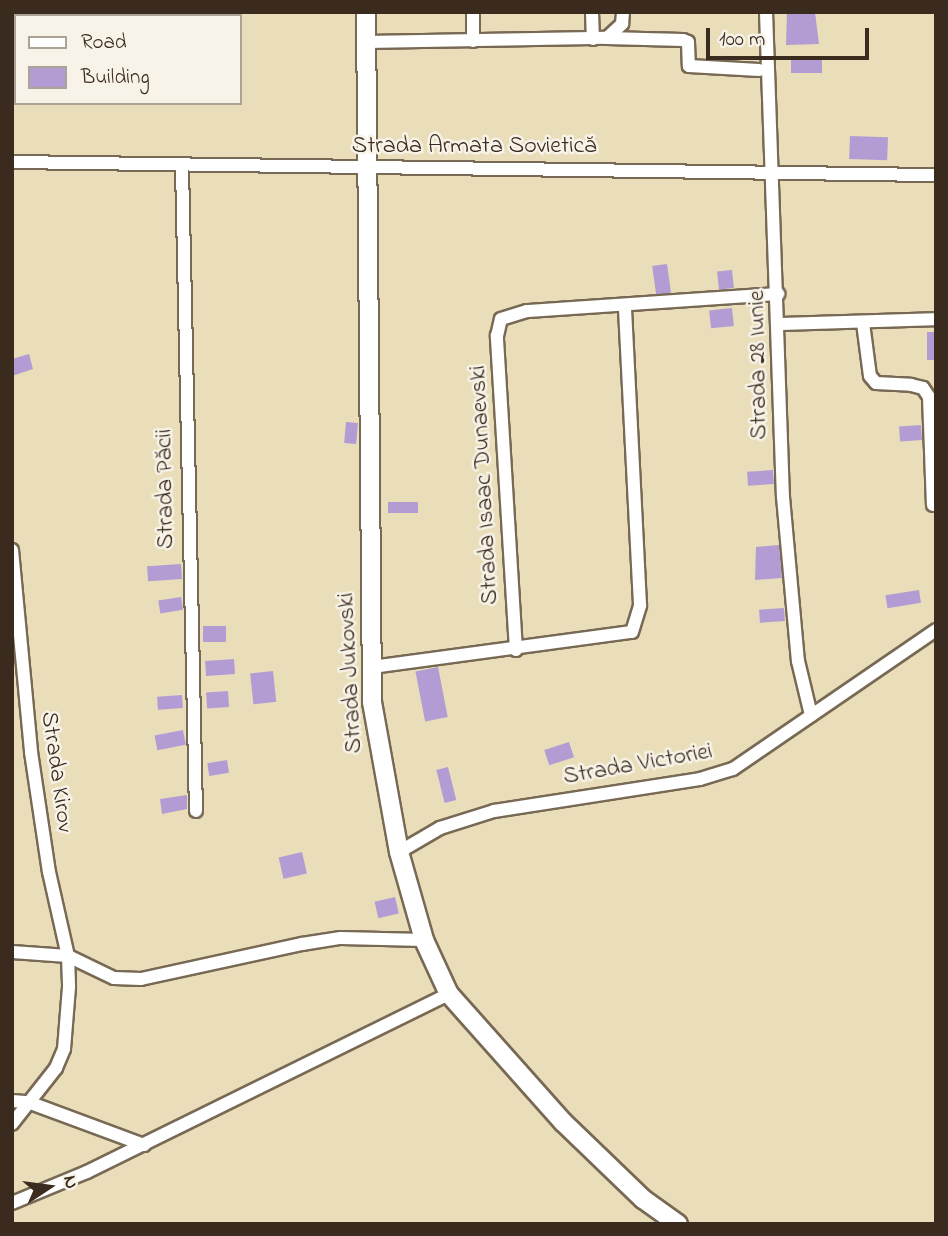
<!DOCTYPE html>
<meta charset="utf-8">
<style>
body{margin:0}
#map{position:relative;width:948px;height:1236px;overflow:hidden;background:#e9deb9;font-family:"Indie Flower",sans-serif}
div>[style]{position:absolute}
.building>*{inset:0;background:#b39cd4;transform-origin:0 0}
.roads{filter:drop-shadow(2px 0 #786954) drop-shadow(-2px 0 #786954) drop-shadow(0 2px #786954) drop-shadow(0 -2px #786954)}
.street>*{height:12px;margin:-6px;padding:0 6px;transform-origin:6px;border-radius:6px;background:#fff}
.secondary>*{height:18px;margin:-9px;padding:0 9px;transform-origin:9px;border-radius:9px;background:#fff}
span{translate:-50% -50%;white-space:nowrap;text-align:center;line-height:1.15;-webkit-text-stroke:5px #f7f3e8;paint-order:stroke}
.street-label{font-size:24px;color:#3b2a1e}
.frame{position:absolute;inset:0;border:14px solid #3b2a1e;pointer-events:none}
.legend{position:absolute;left:14px;top:14px;width:228px;height:91px;box-sizing:border-box;background:#f7f3e8;border:2px solid #aca397;margin:0;padding:9px 12px;list-style:none;font-size:21px;color:#3b2a1e}
.legend li{display:flex;align-items:center;gap:14px;height:35px}
.legend b{width:35px;border:2px solid #aca397}
.north{position:absolute;left:14px;top:1152px;width:70px;height:70px;-webkit-text-stroke:5px #f7f3e8;paint-order:stroke;rotate:77deg;font-size:19px;font-weight:700;line-height:28px;text-align:center;color:#3b2a1e}
.north::after{content:'';display:block;margin:auto;width:24px;height:32px;background:#3b2a1e;clip-path:polygon(50% 0,100% 100%,50% 72%,0 100%)}
.scale{position:absolute;left:706px;top:28px;width:163px;height:32px;box-sizing:border-box;border:4px solid #3b2a1e;border-top:0;padding-left:9px;font-size:21px;line-height:24px;white-space:nowrap;color:#3b2a1e;-webkit-text-stroke:5px #f7f3e8;paint-order:stroke}
</style>
<div id="map">
<div class="building">
<div style="clip-path:polygon(787px 12px,815px 12px,819px 44px,786px 45px)"></div>
<div style="left:822px;top:60px;width:13px;height:31px;rotate:90deg"></div>
<div style="left:850px;top:136px;width:38px;height:23px;rotate:2deg"></div>
<div style="left:667px;top:264px;width:29px;height:15px;rotate:82deg"></div>
<div style="left:732px;top:270px;width:18px;height:15px;rotate:84deg"></div>
<div style="left:732px;top:308px;width:18px;height:23px;rotate:84deg"></div>
<div style="left:927px;top:332px;width:9px;height:28px"></div>
<div style="clip-path:polygon(29px 354px,33px 369px,12px 376px,12px 359px)"></div>
<div style="left:346px;top:422px;width:12px;height:21px;rotate:5deg"></div>
<div style="left:921px;top:425px;width:15px;height:22px;rotate:86deg"></div>
<div style="left:773px;top:470px;width:14px;height:26px;rotate:86deg"></div>
<div style="left:388px;top:502px;width:30px;height:11px"></div>
<div style="clip-path:polygon(779px 545px,782px 578px,755px 580px,756px 547px)"></div>
<div style="left:181px;top:564px;width:15px;height:34px;rotate:86deg"></div>
<div style="left:919px;top:590px;width:13px;height:34px;rotate:81deg"></div>
<div style="left:181px;top:597px;width:13px;height:23px;rotate:81deg"></div>
<div style="left:784px;top:608px;width:13px;height:25px;rotate:86deg"></div>
<div style="left:226px;top:626px;width:16px;height:23px;rotate:90deg"></div>
<div style="left:234px;top:659px;width:15px;height:29px;rotate:86deg"></div>
<div style="left:438px;top:667px;width:51px;height:23px;rotate:79deg"></div>
<div style="left:273px;top:671px;width:31px;height:23px;rotate:84deg"></div>
<div style="left:228px;top:691px;width:16px;height:22px;rotate:86deg"></div>
<div style="left:182px;top:695px;width:13px;height:25px;rotate:86deg"></div>
<div style="left:183px;top:730px;width:15px;height:29px;rotate:79deg"></div>
<div style="left:569px;top:742px;width:16px;height:26px;rotate:72deg"></div>
<div style="left:227px;top:760px;width:13px;height:20px;rotate:81deg"></div>
<div style="left:448px;top:767px;width:34px;height:12px;rotate:76deg"></div>
<div style="clip-path:polygon(187px 795px,187px 809px,162px 814px,160px 799px)"></div>
<div style="left:302px;top:852px;width:22px;height:24px;rotate:77deg"></div>
<div style="left:395px;top:897px;width:17px;height:21px;rotate:77deg"></div>
</div>
<div class="roads">
<div class="street">
<div style="left:592px;top:12px;width:27px;rotate:88deg"></div>
<div style="left:766px;top:12px;width:485px;rotate:88deg"></div>
<div style="left:783px;top:497px;width:165px;rotate:84.8deg"></div>
<div style="left:798px;top:661px;width:56px;rotate:76.5deg"></div>
<div style="left:607px;top:38px;width:76px;rotate:1.5deg"></div>
<div style="left:683px;top:40px;width:5px;rotate:22deg"></div>
<div style="left:688px;top:42px;width:24px;rotate:88deg"></div>
<div style="left:689px;top:66px;width:70px;rotate:3.3deg"></div>
<div style="left:473px;top:41px;width:29px;rotate:-90deg"></div>
<div style="left:366px;top:42px;width:241px;rotate:-1deg"></div>
<div style="left:607px;top:38px;width:21px;rotate:-43deg"></div>
<div style="left:622px;top:24px;width:12px;rotate:-85deg"></div>
<div style="left:12px;top:162px;width:924px;rotate:0.81deg"></div>
<div style="left:182px;top:166px;width:645px;rotate:88.76deg"></div>
<div style="left:863px;top:323px;width:53px;rotate:82.5deg"></div>
<div style="left:870px;top:376px;width:9px;rotate:49deg"></div>
<div style="left:876px;top:383px;width:35px;rotate:3deg"></div>
<div style="left:911px;top:385px;width:12px;rotate:14deg"></div>
<div style="left:923px;top:388px;width:11px;rotate:56deg"></div>
<div style="left:929px;top:397px;width:108px;rotate:87.9deg"></div>
<div style="left:779px;top:324px;width:156px;rotate:-1.8deg"></div>
<div style="left:12px;top:550px;width:203px;rotate:84.6deg"></div>
<div style="left:31px;top:752px;width:121px;rotate:81.5deg"></div>
<div style="left:49px;top:872px;width:86px;rotate:77.3deg"></div>
<div style="left:68px;top:956px;width:31px;rotate:88deg"></div>
<div style="left:69px;top:987px;width:62px;rotate:94.6deg"></div>
<div style="left:64px;top:1049px;width:21px;rotate:113deg"></div>
<div style="left:56px;top:1068px;width:71px;rotate:128.2deg"></div>
<div style="left:516px;top:650px;width:315px;rotate:-93.5deg"></div>
<div style="left:497px;top:336px;width:17px;rotate:-77deg"></div>
<div style="left:501px;top:319px;width:27px;rotate:-17deg"></div>
<div style="left:527px;top:311px;width:252px;rotate:-3.9deg"></div>
<div style="left:372px;top:667px;width:262px;rotate:-7.7deg"></div>
<div style="left:632px;top:632px;width:28px;rotate:-73deg"></div>
<div style="left:640px;top:605px;width:299px;rotate:-92.9deg"></div>
<div style="left:399px;top:852px;width:48px;rotate:-30.3deg"></div>
<div style="left:440px;top:828px;width:57px;rotate:-17.5deg"></div>
<div style="left:494px;top:811px;width:208px;rotate:-8.8deg"></div>
<div style="left:700px;top:779px;width:34px;rotate:-17deg"></div>
<div style="left:733px;top:769px;width:246px;rotate:-34.4deg"></div>
<div style="left:12px;top:952px;width:56px;rotate:4.1deg"></div>
<div style="left:68px;top:956px;width:51px;rotate:25.6deg"></div>
<div style="left:114px;top:978px;width:27px;rotate:2deg"></div>
<div style="left:141px;top:979px;width:165px;rotate:-12.3deg"></div>
<div style="left:302px;top:944px;width:39px;rotate:-9deg"></div>
<div style="left:341px;top:938px;width:83px;rotate:1.4deg"></div>
<div style="left:12px;top:1101px;width:16px;rotate:4deg"></div>
<div style="left:28px;top:1102px;width:124px;rotate:20.3deg"></div>
<div style="left:12px;top:1203px;width:81px;rotate:-22.5deg"></div>
<div style="left:87px;top:1172px;width:403px;rotate:-26.2deg"></div>
</div>
<div class="secondary">
<div style="left:366px;top:12px;width:690px;rotate:89.5deg"></div>
<div style="left:372px;top:702px;width:152px;rotate:79.8deg"></div>
<div style="left:399px;top:852px;width:91px;rotate:74.1deg"></div>
<div style="left:424px;top:940px;width:60px;rotate:65.2deg"></div>
<div style="left:449px;top:994px;width:171px;rotate:48.3deg"></div>
<div style="left:563px;top:1122px;width:111px;rotate:43.9deg"></div>
<div style="left:643px;top:1199px;width:43px;rotate:35.5deg"></div>
</div>
</div>
<div class="street-label">
<span style="left:474px;top:147px">Strada Armata Sovietică</span>
<span style="left:759px;top:365px;rotate:-91deg">Strada 28 Iunie</span>
<span style="left:485px;top:485px;rotate:-93deg">Strada Isaac Dunaevski</span>
<span style="left:166px;top:489px;rotate:-91deg">Strada Păcii</span>
<span style="left:351px;top:673px;rotate:-93deg">Strada Jukovski</span>
<span style="left:638px;top:765px;rotate:-10deg">Strada Victoriei</span>
<span style="left:56px;top:772px;rotate:82deg">Strada Kirov</span>
</div>
<div class="frame"></div>
<ul class="legend">
<li><b style="height:9px;background:#fff"></b>Road</li>
<li><b style="height:19px;background:#b39cd4"></b>Building</li>
</ul>
<div class="north">N</div>
<div class="scale">100 m</div>
</div>
